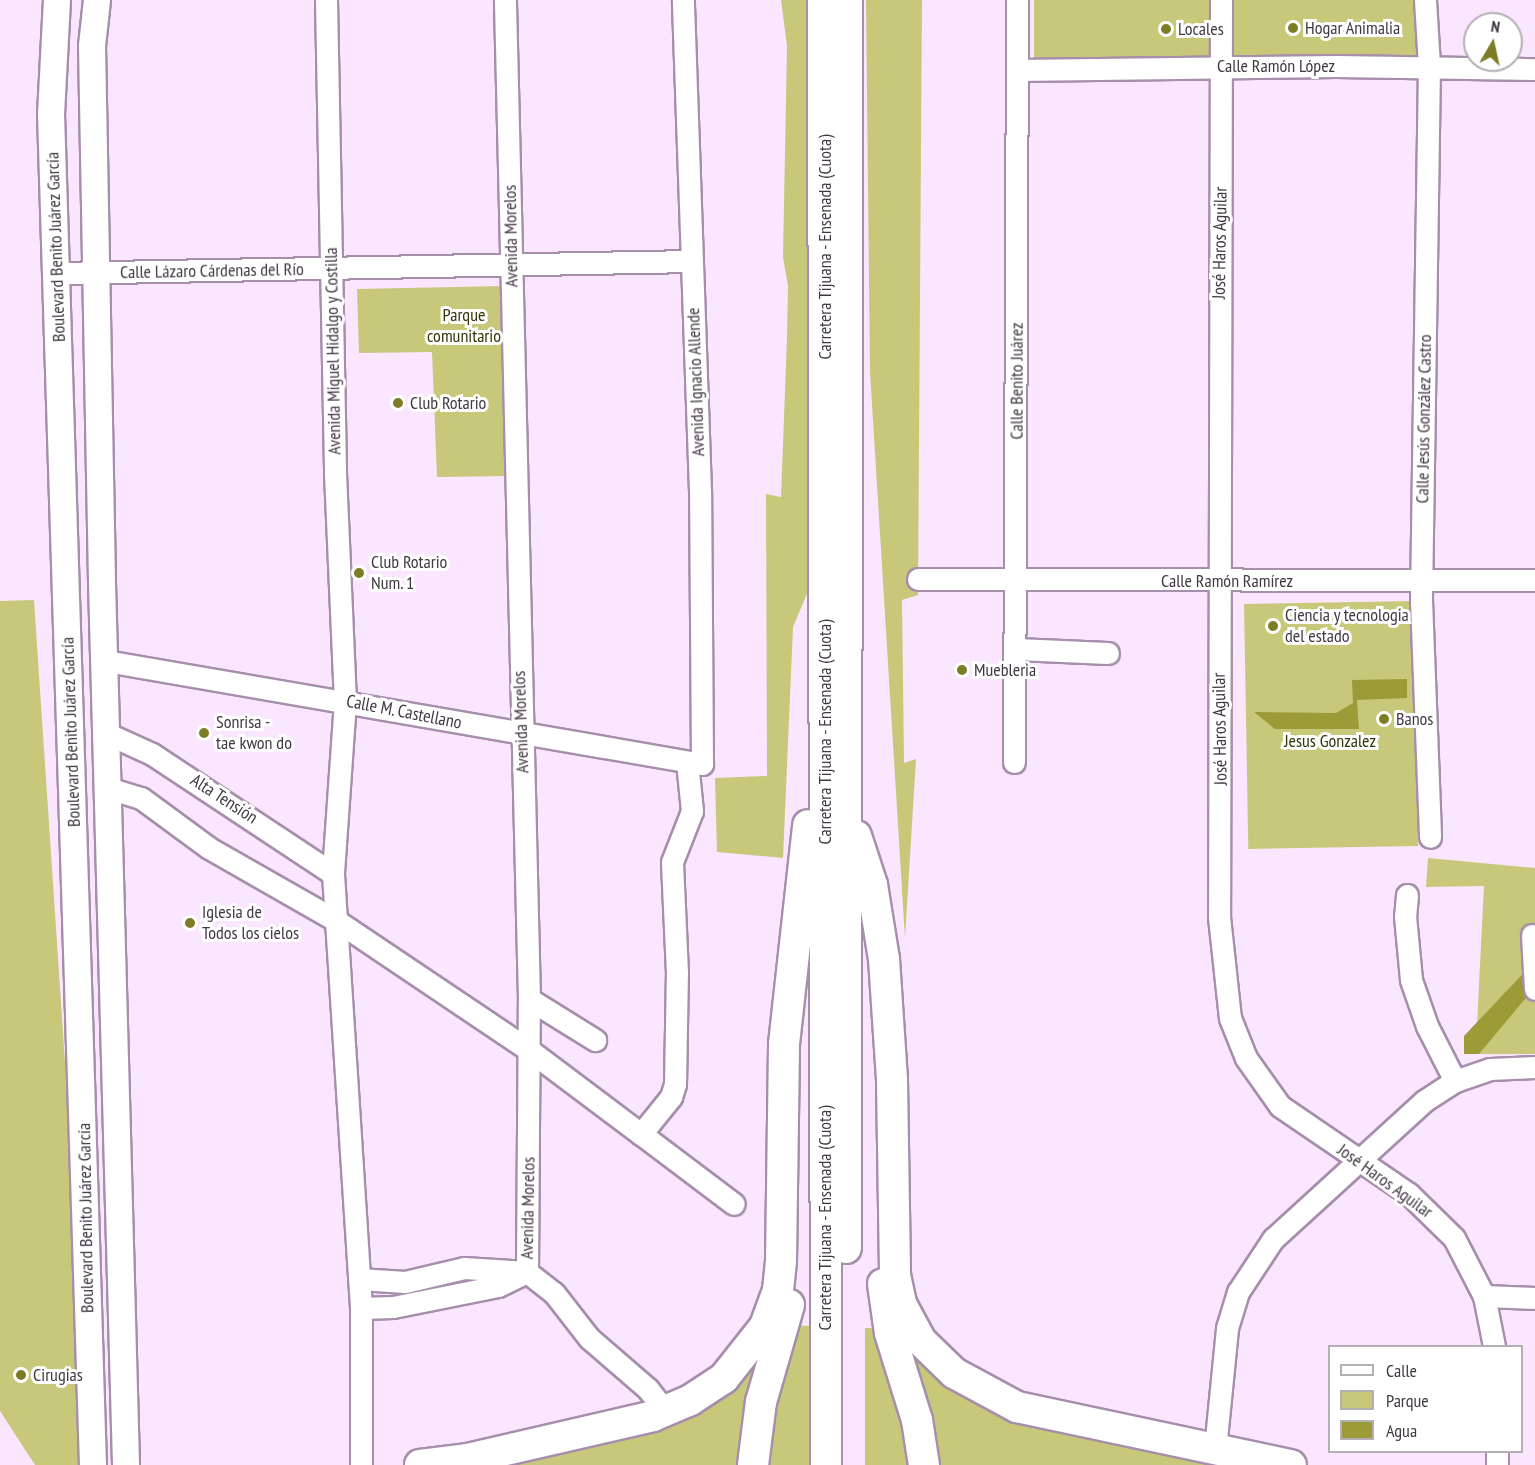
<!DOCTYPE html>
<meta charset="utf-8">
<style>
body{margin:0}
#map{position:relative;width:1535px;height:1465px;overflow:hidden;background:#fae6fe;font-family:"PT Sans Narrow",sans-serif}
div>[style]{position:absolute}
.green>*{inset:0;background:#c7c87a;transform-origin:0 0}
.water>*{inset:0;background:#9b9b37}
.roads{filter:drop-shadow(2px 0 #a68fab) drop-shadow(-2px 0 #a68fab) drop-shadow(0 2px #a68fab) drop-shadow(0 -2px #a68fab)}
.minor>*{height:21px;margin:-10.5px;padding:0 10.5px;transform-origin:10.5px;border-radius:10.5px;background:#fff}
.major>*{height:26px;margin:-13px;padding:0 13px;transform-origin:13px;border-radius:13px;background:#fff}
.highway>*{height:30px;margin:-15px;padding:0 15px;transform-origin:15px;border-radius:15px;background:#fff}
.dots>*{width:16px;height:16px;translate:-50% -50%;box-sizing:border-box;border:3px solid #fff;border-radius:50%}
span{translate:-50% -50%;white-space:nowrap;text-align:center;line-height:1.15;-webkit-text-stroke:6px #fff;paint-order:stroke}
.poi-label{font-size:18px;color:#423844}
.left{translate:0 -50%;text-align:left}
.street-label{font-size:18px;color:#423844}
.park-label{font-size:18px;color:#35350a}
.legend{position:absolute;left:1328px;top:1345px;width:195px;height:108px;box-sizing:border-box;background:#fff;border:2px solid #b3afb4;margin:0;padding:8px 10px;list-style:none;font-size:18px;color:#423844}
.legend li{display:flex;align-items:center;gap:12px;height:30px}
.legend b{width:30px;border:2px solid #b3afb4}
.north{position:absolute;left:1463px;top:12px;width:60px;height:60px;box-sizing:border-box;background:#fff;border:2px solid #b3afb4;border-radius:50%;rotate:9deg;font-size:16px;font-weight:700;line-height:24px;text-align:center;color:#423844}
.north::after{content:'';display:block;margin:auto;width:21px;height:27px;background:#7d7d25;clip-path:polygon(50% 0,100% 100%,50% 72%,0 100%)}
</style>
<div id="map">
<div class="green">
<div style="clip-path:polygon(781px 0,815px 0,816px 461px,808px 480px,809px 589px,793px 627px,783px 858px,717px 852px,715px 778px,767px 776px,766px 494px,781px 497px,787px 338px,788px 286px,783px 257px,787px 46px)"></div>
<div style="clip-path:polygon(866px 0,922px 0,918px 595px,902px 600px,904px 763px,916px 759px,905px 938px,870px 372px)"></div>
<div style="left:1034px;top:0;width:386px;height:60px"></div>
<div style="clip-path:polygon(504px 286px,507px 476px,437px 477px,432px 352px,359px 353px,357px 289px)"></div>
<div style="clip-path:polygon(34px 600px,92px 1465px,35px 1465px,0 1411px,0 601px)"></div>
<div style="left:1414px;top:601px;width:245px;height:170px;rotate:89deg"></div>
<div style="clip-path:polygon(1428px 858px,1535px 868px,1535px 961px,1477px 1025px,1484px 886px,1426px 887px)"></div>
<div style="clip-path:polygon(1535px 987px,1535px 1054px,1479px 1054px,1501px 1024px)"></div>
<div style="clip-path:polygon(792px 1325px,809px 1326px,811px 1465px,766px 1465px,761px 1449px)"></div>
<div style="clip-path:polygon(778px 1328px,740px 1438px,737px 1465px,455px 1465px,655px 1420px)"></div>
<div style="clip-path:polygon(865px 1328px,883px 1328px,908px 1465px,865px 1465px)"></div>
<div style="clip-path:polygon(900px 1328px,939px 1379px,994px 1412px,1230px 1465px,934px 1465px,933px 1427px)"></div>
</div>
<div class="water">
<div style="clip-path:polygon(1407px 679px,1407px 698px,1357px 700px,1359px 729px,1275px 729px,1254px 712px,1336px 713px,1353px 703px,1352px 680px)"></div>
<div style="clip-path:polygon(1535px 961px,1535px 987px,1479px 1054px,1464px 1054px,1464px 1036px)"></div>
</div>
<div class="roads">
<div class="minor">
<div style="left:326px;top:0;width:473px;rotate:88.9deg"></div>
<div style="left:335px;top:473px;width:228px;rotate:87.5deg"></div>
<div style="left:345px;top:701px;width:173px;rotate:94deg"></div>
<div style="left:333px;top:874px;width:435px;rotate:86.3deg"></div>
<div style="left:361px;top:1308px;width:157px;rotate:90deg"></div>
<div style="left:1221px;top:0;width:917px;rotate:90.12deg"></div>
<div style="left:1219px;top:917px;width:102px;rotate:83.8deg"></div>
<div style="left:1230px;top:1018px;width:43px;rotate:68.2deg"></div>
<div style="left:1246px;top:1058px;width:59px;rotate:54.7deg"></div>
<div style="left:1280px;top:1106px;width:156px;rotate:34.3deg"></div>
<div style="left:1409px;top:1194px;width:63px;rotate:44.4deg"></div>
<div style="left:1454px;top:1238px;width:65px;rotate:62.7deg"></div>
<div style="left:1484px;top:1296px;width:51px;rotate:78.7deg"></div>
<div style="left:1425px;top:0;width:66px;rotate:86.5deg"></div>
<div style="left:1429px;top:66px;width:534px;rotate:90.86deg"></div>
<div style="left:1421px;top:600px;width:237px;rotate:87.8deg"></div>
<div style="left:1017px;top:70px;width:319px;rotate:-0.7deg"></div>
<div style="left:1336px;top:66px;width:199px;rotate:0.9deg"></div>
<div style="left:56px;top:273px;width:636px;rotate:-1.08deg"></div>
<div style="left:918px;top:579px;width:617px;rotate:0.09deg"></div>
<div style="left:1016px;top:649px;width:92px;rotate:2.5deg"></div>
<div style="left:106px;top:661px;width:605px;rotate:9.8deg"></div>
<div style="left:702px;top:764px;width:273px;rotate:-90.4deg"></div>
<div style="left:700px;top:491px;width:491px;rotate:-92deg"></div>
<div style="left:108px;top:734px;width:48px;rotate:24.4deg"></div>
<div style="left:152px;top:754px;width:217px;rotate:33.5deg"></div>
<div style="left:1014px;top:762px;width:762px;rotate:-89.77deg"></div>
<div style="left:108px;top:788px;width:34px;rotate:17deg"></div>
<div style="left:141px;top:798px;width:84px;rotate:36.3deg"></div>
<div style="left:209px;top:848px;width:147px;rotate:29.7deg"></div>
<div style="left:337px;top:921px;width:231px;rotate:33.9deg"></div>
<div style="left:529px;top:1050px;width:140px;rotate:36.9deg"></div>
<div style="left:641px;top:1134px;width:48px;rotate:-51deg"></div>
<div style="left:671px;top:1097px;width:14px;rotate:-73deg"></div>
<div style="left:675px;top:1084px;width:111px;rotate:-89deg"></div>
<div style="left:677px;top:973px;width:111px;rotate:-92.6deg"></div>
<div style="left:672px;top:862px;width:55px;rotate:-68.6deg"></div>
<div style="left:692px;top:811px;width:49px;rotate:-95.8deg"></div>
<div style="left:1407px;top:895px;width:21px;rotate:95deg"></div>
<div style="left:1405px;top:916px;width:64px;rotate:84.6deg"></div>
<div style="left:1411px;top:980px;width:49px;rotate:70.8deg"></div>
<div style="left:1427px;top:1026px;width:62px;rotate:63deg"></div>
<div style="left:1532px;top:935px;width:54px;rotate:86.8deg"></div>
<div style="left:529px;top:999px;width:78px;rotate:31.8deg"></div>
<div style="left:641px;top:1134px;width:116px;rotate:37deg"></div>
<div style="left:359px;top:1279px;width:46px;rotate:3.7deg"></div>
<div style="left:405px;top:1282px;width:61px;rotate:-13.3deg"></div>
<div style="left:464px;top:1268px;width:63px;rotate:3.6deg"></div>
<div style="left:527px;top:1272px;width:34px;rotate:38deg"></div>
<div style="left:554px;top:1293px;width:57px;rotate:52.1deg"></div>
<div style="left:589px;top:1338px;width:78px;rotate:40.8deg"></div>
<div style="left:648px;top:1389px;width:28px;rotate:52deg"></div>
<div style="left:1484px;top:1296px;width:51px;rotate:2.2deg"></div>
<div style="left:361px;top:1308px;width:32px;rotate:-2deg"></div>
<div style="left:393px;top:1307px;width:107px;rotate:-11.3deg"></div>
<div style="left:498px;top:1286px;width:32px;rotate:-26deg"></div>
<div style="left:527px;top:1272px;width:273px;rotate:-89.6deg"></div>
<div style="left:529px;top:999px;width:999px;rotate:-91.38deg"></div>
<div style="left:1215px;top:1449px;width:122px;rotate:-84.3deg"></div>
<div style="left:1227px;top:1328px;width:38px;rotate:-73deg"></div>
<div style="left:1238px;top:1292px;width:64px;rotate:-56.6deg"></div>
<div style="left:1273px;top:1239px;width:205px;rotate:-42.4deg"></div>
<div style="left:1424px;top:1101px;width:37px;rotate:-33deg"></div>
<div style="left:1455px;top:1081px;width:37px;rotate:-19deg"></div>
<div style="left:1490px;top:1069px;width:45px;rotate:-2.5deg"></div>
<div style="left:1497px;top:1465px;width:13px;rotate:-90deg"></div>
</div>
<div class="major">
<div style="left:57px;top:0;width:114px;rotate:93deg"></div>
<div style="left:51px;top:114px;width:1352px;rotate:88.22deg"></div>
<div style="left:97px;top:0;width:46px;rotate:96.2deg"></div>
<div style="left:92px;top:46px;width:537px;rotate:88.93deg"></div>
<div style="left:102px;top:583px;width:882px;rotate:88.44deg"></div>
</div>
<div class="highway">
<div style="left:823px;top:0;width:1465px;rotate:89.88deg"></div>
<div style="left:856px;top:836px;width:52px;rotate:71.9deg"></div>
<div style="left:872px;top:885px;width:75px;rotate:80.8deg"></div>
<div style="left:884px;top:959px;width:122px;rotate:86.2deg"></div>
<div style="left:892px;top:1081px;width:194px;rotate:89.1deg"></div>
<div style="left:895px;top:1275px;width:30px;rotate:78deg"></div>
<div style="left:901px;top:1304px;width:42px;rotate:61.6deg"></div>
<div style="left:921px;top:1341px;width:46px;rotate:44.1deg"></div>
<div style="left:954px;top:1373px;width:72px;rotate:28.4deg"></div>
<div style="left:1017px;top:1407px;width:280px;rotate:12deg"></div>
<div style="left:846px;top:1248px;width:1248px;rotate:-89.95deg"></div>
<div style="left:883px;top:1284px;width:49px;rotate:81.9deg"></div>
<div style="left:890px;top:1333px;width:91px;rotate:72.8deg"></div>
<div style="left:917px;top:1420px;width:46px;rotate:81.2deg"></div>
<div style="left:420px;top:1465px;width:47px;rotate:-7.3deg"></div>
<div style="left:467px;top:1459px;width:191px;rotate:-13deg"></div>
<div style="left:653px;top:1416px;width:39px;rotate:-23deg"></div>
<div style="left:689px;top:1401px;width:42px;rotate:-33.3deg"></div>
<div style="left:724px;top:1378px;width:66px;rotate:-51.7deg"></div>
<div style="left:765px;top:1326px;width:38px;rotate:-70deg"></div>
<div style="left:778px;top:1290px;width:29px;rotate:-84deg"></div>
<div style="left:781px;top:1261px;width:217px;rotate:-89.2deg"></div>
<div style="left:784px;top:1044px;width:220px;rotate:-83.7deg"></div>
<div style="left:753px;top:1465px;width:64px;rotate:-82.8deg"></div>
<div style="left:761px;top:1402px;width:101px;rotate:-73.9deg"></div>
</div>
</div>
<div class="dots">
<div style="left:1293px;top:28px;background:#7d7d25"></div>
<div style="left:1166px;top:29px;background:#7d7d25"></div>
<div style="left:398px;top:403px;background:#7d7d25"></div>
<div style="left:359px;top:573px;background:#7d7d25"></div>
<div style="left:1273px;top:626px;background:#7d7d25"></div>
<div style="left:962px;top:670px;background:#7d7d25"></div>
<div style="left:1384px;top:719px;background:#7d7d25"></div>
<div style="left:204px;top:733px;background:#7d7d25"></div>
<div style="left:190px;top:923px;background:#7d7d25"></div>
<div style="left:21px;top:1375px;background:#7d7d25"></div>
</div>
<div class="poi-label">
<span class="left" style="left:1305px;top:28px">Hogar Animalia</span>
<span class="left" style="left:1178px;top:29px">Locales</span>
<span class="left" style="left:410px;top:403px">Club Rotario</span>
<span class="left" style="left:371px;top:573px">Club Rotario<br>Num. 1</span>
<span class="left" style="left:1285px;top:626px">Ciencia y tecnologia<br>del estado</span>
<span class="left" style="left:974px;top:670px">Muebleria</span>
<span class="left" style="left:1396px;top:719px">Banos</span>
<span class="left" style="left:216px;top:733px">Sonrisa -<br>tae kwon do</span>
<span class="left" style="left:202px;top:923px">Iglesia de<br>Todos los cielos</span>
<span class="left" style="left:33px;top:1375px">Cirugias</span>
</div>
<div class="street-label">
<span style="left:1276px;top:66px">Calle Ramón López</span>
<span style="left:511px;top:236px;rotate:-91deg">Avenida Morelos</span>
<span style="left:1220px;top:243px;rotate:-89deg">José Haros Aguilar</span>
<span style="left:56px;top:247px;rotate:-92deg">Boulevard Benito Juárez García</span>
<span style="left:825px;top:247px;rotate:-90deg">Carretera Tijuana - Ensenada (Cuota)</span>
<span style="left:212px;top:271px;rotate:-1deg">Calle Lázaro Cárdenas del Río</span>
<span style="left:333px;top:351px;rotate:-91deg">Avenida Miguel Hidalgo y Costilla</span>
<span style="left:1017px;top:381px;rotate:-90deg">Calle Benito Juárez</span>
<span style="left:696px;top:382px;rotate:-92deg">Avenida Ignacio Allende</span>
<span style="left:1424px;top:419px;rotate:-89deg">Calle Jesús González Castro</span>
<span style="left:1227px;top:581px">Calle Ramón Ramírez</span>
<span style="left:404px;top:712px;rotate:11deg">Calle M. Castellano</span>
<span style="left:521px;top:722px;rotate:-92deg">Avenida Morelos</span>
<span style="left:1220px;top:729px;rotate:-91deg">José Haros Aguilar</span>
<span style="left:71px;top:732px;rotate:-92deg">Boulevard Benito Juárez García</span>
<span style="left:825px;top:732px;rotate:-90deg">Carretera Tijuana - Ensenada (Cuota)</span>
<span style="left:224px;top:799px;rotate:33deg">Alta Tensión</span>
<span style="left:1385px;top:1181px;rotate:36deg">José Haros Aguilar</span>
<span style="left:528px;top:1208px;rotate:-89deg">Avenida Morelos</span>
<span style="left:86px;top:1218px;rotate:-91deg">Boulevard Benito Juárez García</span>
<span style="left:825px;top:1218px;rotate:-90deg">Carretera Tijuana - Ensenada (Cuota)</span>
</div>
<div class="park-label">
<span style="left:464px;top:326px">Parque<br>comunitario</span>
<span style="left:1330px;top:741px">Jesus Gonzalez</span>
</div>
<ul class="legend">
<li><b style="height:8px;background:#fff"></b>Calle</li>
<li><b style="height:16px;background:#c7c87a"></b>Parque</li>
<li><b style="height:16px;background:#9b9b37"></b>Agua</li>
</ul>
<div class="north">N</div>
</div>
